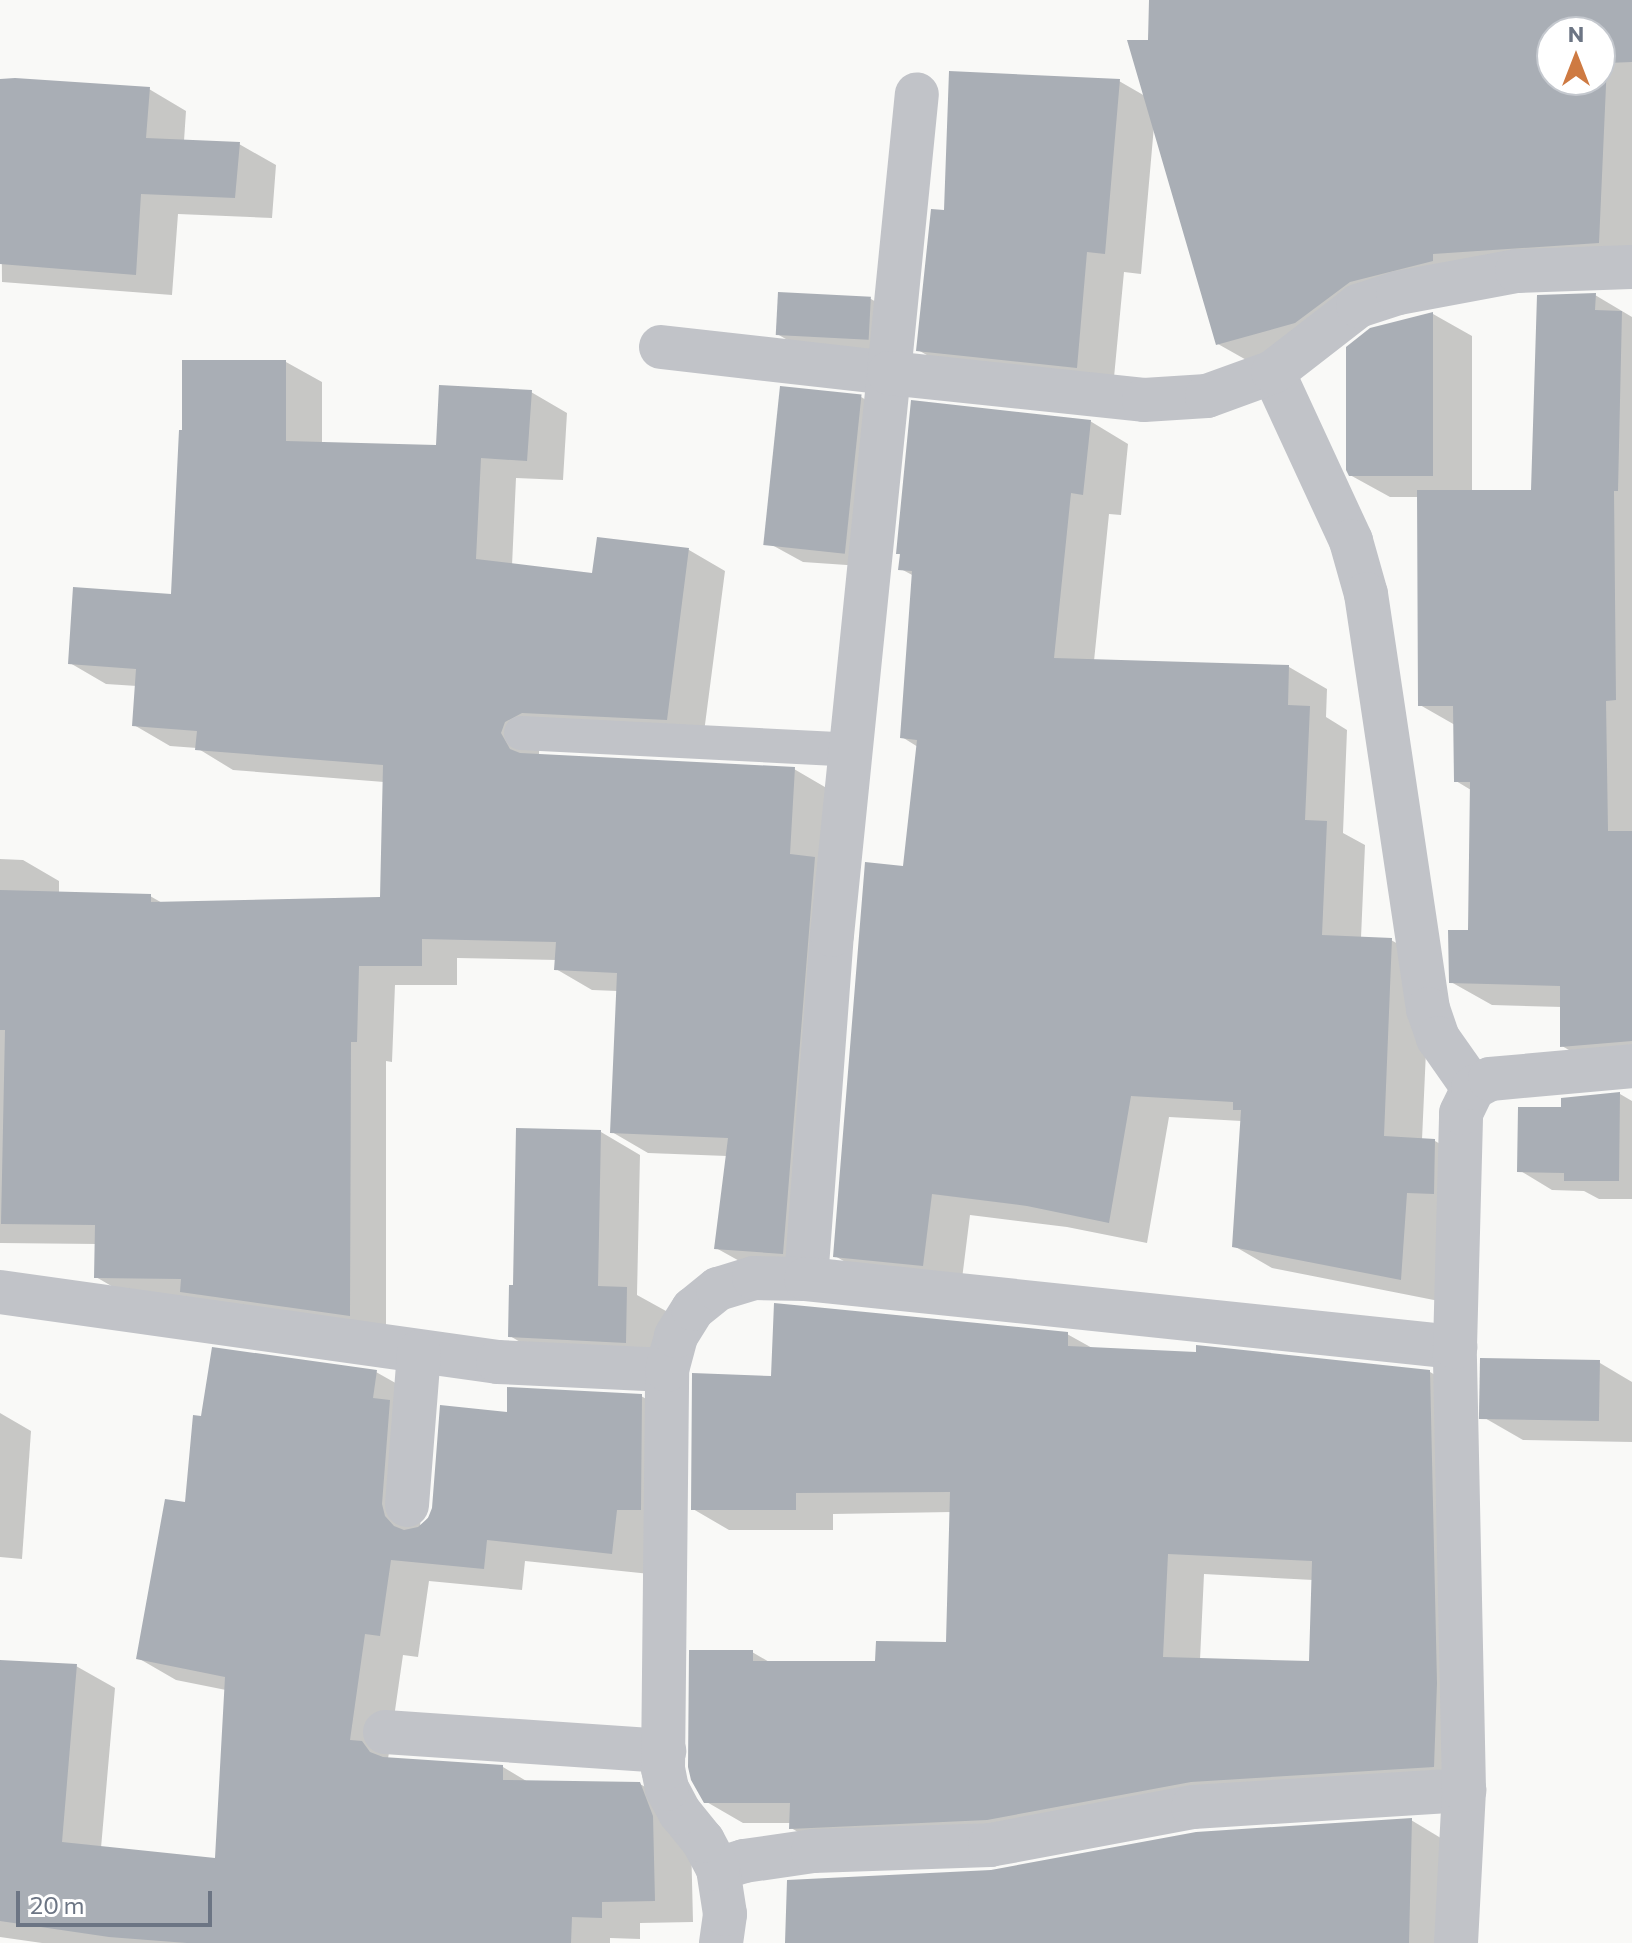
<!DOCTYPE html>
<style>
body{margin:0}
#map{position:relative;width:1632px;height:1943px;overflow:hidden;background:#f9f9f7;font-family:Commissioner,sans-serif}
div>[style]{position:absolute}
.shadow>*{inset:0;background:#0003}
.building>*{inset:0;background:#a9aeb5;transform-origin:0 0}
.lane>*{height:34px;margin:-17px;padding:0 17px;transform-origin:17px;border-radius:17px;background:#c1c3c8}
.street>*{height:44px;margin:-22px;padding:0 22px;transform-origin:22px;border-radius:22px;background:#c1c3c8}
span{translate:-50% -50%;white-space:nowrap;text-align:center;line-height:1.15;-webkit-text-stroke:8px #fff;paint-order:stroke}
.north{position:absolute;left:1536px;top:16px;width:80px;height:80px;box-sizing:border-box;background:#fff;border:2px solid #c4c8ce;border-radius:50%;rotate:0deg;font-size:22px;font-weight:700;line-height:32px;text-align:center;color:#6c7584}
.north::after{content:'';display:block;margin:auto;width:28px;height:36px;background:#ce7a42;clip-path:polygon(50% 0,100% 100%,50% 72%,0 100%)}
.scale{position:absolute;left:16px;top:1891px;width:196px;height:36px;box-sizing:border-box;border:4px solid #6c7584;border-top:0;padding-left:10px;font-size:24px;line-height:28px;white-space:nowrap;color:#6c7584;-webkit-text-stroke:6px #fff;paint-order:stroke}
</style>
<div id="map">
<div class="shadow">
<div style="clip-path:polygon(evenodd,1151px 0,1632px 0,1632px 265px,1389px 304px,1257px 366px,1218px 344px,1154px 126px,1141px 274px,1124px 272px,1113px 388px,955px 371px,918px 350px,946px 213px,1119px 81px,1145px 96px,1151px 0,1552px 32px,1600px 32px,1600px 80px,1552px 80px,1552px 32px)"></div>
<div style="clip-path:polygon(0 81px,149px 89px,186px 111px,184px 141px,239px 144px,276px 165px,272px 218px,178px 214px,172px 295px,2px 282px)"></div>
<div style="clip-path:polygon(780px 294px,871px 299px,910px 322px,905px 366px,816px 356px,777px 334px)"></div>
<div style="clip-path:polygon(1595px 295px,1632px 317px,1632px 1067px,1602px 1069px,1562px 1046px,1562px 1007px,1492px 1005px,1451px 982px,1470px 932px,1471px 790px,1456px 781px,1455px 725px,1420px 705px,1419px 497px,1390px 497px,1350px 475px,1371px 330px,1433px 314px,1472px 336px,1472px 492px,1533px 492px)"></div>
<div style="clip-path:polygon(286px 362px,322px 382px,322px 444px,438px 447px,531px 392px,567px 413px,563px 480px,516px 478px,512px 566px,594px 576px,598px 539px,689px 550px,725px 571px,703px 740px,539px 743px,539px 756px,794px 769px,830px 790px,818px 1273px,752px 1268px,716px 1248px,727px 1156px,648px 1153px,612px 1132px,618px 991px,592px 990px,556px 969px,557px 960px,457px 958px,457px 985px,395px 985px,392px 1062px,386px 1061px,386px 1335px,132px 1298px,96px 1277px,97px 1244px,0 1243px,0 859px,23px 860px,59px 881px,59px 894px,150px 896px,164px 904px,382px 899px,384px 782px,233px 770px,197px 748px,170px 746px,134px 725px,137px 686px,106px 684px,70px 663px,173px 596px)"></div>
<div style="clip-path:polygon(861px 397px,892px 415px,876px 567px,803px 562px,772px 545px)"></div>
<div style="clip-path:polygon(1090px 421px,1128px 444px,1121px 515px,1109px 514px,1094px 661px,1289px 667px,1327px 689px,1326px 717px,1347px 730px,1343px 833px,1365px 845px,1361px 938px,1391px 940px,1430px 962px,1422px 1140px,1435px 1141px,1473px 1163px,1439px 1301px,1272px 1268px,1234px 1246px,1242px 1121px,1169px 1117px,1147px 1243px,1067px 1227px,970px 1215px,961px 1287px,873px 1278px,835px 1256px,905px 868px,918px 747px,902px 737px,914px 576px,901px 569px,902px 556px,898px 553px)"></div>
<div style="clip-path:polygon(1620px 1094px,1632px 1101px,1632px 1199px,1599px 1199px,1584px 1191px,1552px 1190px,1519px 1170px,1563px 1109px)"></div>
<div style="clip-path:polygon(601px 1132px,640px 1155px,637px 1295px,666px 1311px,665px 1364px,549px 1359px,510px 1336px)"></div>
<div style="clip-path:polygon(evenodd,1067px 1334px,1094px 1349px,1430px 1372px,1467px 1393px,1470px 1787px,828px 1849px,791px 1828px,791px 1823px,743px 1823px,705px 1801px,752px 1652px,771px 1663px,877px 1663px,948px 1644px,952px 1512px,833px 1514px,833px 1530px,729px 1530px,693px 1509px,773px 1378px,1067px 1334px,1204px 1574px,1313px 1580px,1311px 1663px,1200px 1660px,1204px 1574px)"></div>
<div style="clip-path:polygon(1600px 1363px,1632px 1382px,1632px 1442px,1523px 1440px,1483px 1417px)"></div>
<div style="clip-path:polygon(376px 1372px,415px 1394px,428px 1424px,420px 1528px,509px 1414px,641px 1396px,680px 1418px,650px 1574px,525px 1561px,522px 1590px,429px 1581px,418px 1657px,403px 1655px,388px 1759px,503px 1767px,528px 1782px,640px 1784px,678px 1806px,691px 1839px,693px 1922px,640px 1923px,640px 1939px,610px 1938px,610px 1943px,42px 1943px,0 1937px,0 1662px,76px 1666px,115px 1688px,101px 1848px,217px 1860px,226px 1690px,176px 1680px,138px 1658px,186px 1504px)"></div>
<div style="clip-path:polygon(0 1413px,31px 1431px,22px 1559px,0 1557px)"></div>
<div style="clip-path:polygon(1411px 1820px,1449px 1843px,1470px 1943px,787px 1943px,991px 1872px)"></div>
</div>
<div class="building">
<div style="clip-path:polygon(evenodd,1149px 0,1632px 0,1632px 62px,1607px 63px,1599px 243px,1433px 254px,1433px 261px,1350px 282px,1295px 323px,1216px 345px,1127px 40px,1148px 40px,1149px 0,1552px 32px,1600px 32px,1600px 80px,1552px 80px,1552px 32px)"></div>
<div style="clip-path:polygon(949px 71px,1120px 79px,1105px 254px,1087px 252px,1077px 368px,916px 351px,931px 209px,944px 210px)"></div>
<div style="clip-path:polygon(15px 78px,150px 87px,146px 138px,240px 142px,235px 198px,141px 194px,136px 275px,0 264px,0 79px)"></div>
<div style="left:778px;top:292px;width:93px;height:43px;rotate:3deg"></div>
<div style="clip-path:polygon(1596px 293px,1595px 310px,1622px 311px,1618px 491px,1614px 491px,1616px 700px,1606px 701px,1608px 831px,1632px 831px,1632px 1041px,1560px 1047px,1560px 986px,1449px 983px,1448px 930px,1468px 930px,1470px 782px,1454px 782px,1453px 706px,1418px 706px,1417px 490px,1531px 490px,1537px 295px)"></div>
<div style="clip-path:polygon(1433px 312px,1433px 476px,1349px 476px,1346px 470px,1346px 347px,1370px 328px)"></div>
<div style="clip-path:polygon(182px 360px,286px 360px,286px 441px,436px 445px,439px 385px,532px 390px,527px 461px,481px 458px,476px 559px,592px 573px,597px 537px,689px 548px,667px 720px,522px 713px,505px 722px,501px 733px,510px 749px,520px 753px,795px 767px,790px 854px,815px 857px,783px 1254px,714px 1249px,728px 1138px,610px 1133px,617px 973px,554px 970px,556px 942px,422px 939px,422px 966px,359px 966px,357px 1042px,351px 1042px,350px 1316px,180px 1292px,181px 1279px,94px 1278px,95px 1225px,1px 1224px,5px 1030px,0 1030px,0 890px,151px 894px,151px 902px,380px 897px,383px 765px,195px 750px,197px 731px,132px 726px,136px 669px,68px 664px,73px 587px,171px 594px,179px 430px,182px 430px)"></div>
<div style="left:780px;top:386px;width:82px;height:160px;rotate:6deg"></div>
<div style="clip-path:polygon(911px 400px,1091px 420px,1083px 495px,1071px 493px,1054px 658px,1289px 665px,1288px 705px,1310px 706px,1305px 820px,1327px 821px,1322px 935px,1392px 938px,1384px 1136px,1435px 1139px,1434px 1194px,1407px 1193px,1401px 1280px,1232px 1247px,1241px 1110px,1233px 1110px,1233px 1102px,1131px 1096px,1109px 1223px,1027px 1206px,932px 1194px,923px 1266px,833px 1257px,865px 862px,903px 866px,917px 740px,900px 738px,912px 571px,898px 570px,900px 554px,896px 554px)"></div>
<div style="clip-path:polygon(1620px 1092px,1619px 1181px,1564px 1181px,1564px 1173px,1517px 1172px,1518px 1107px,1561px 1107px,1561px 1098px)"></div>
<div style="clip-path:polygon(516px 1128px,601px 1130px,598px 1286px,627px 1287px,626px 1343px,508px 1337px,509px 1285px,513px 1285px)"></div>
<div style="clip-path:polygon(evenodd,774px 1303px,1068px 1332px,1068px 1346px,1196px 1352px,1196px 1345px,1430px 1370px,1437px 1683px,1434px 1767px,1191px 1782px,987px 1820px,789px 1829px,790px 1803px,704px 1803px,691px 1780px,688px 1767px,689px 1650px,753px 1650px,753px 1661px,875px 1661px,876px 1641px,946px 1642px,950px 1492px,796px 1493px,796px 1510px,691px 1510px,692px 1373px,771px 1376px,774px 1303px,1168px 1554px,1312px 1561px,1309px 1661px,1163px 1657px,1168px 1554px)"></div>
<div style="clip-path:polygon(212px 1347px,377px 1370px,373px 1398px,390px 1400px,382px 1504px,385px 1516px,394px 1526px,404px 1530px,418px 1527px,428px 1518px,432px 1508px,440px 1405px,507px 1412px,507px 1387px,642px 1394px,641px 1510px,617px 1510px,612px 1554px,487px 1540px,484px 1569px,391px 1560px,380px 1636px,365px 1634px,350px 1740px,362px 1741px,370px 1752px,383px 1757px,503px 1765px,503px 1780px,640px 1782px,653px 1816px,655px 1901px,602px 1902px,602px 1918px,572px 1917px,571px 1943px,187px 1943px,109px 1937px,0 1921px,0 1660px,77px 1664px,62px 1842px,215px 1858px,225px 1677px,136px 1659px,165px 1499px,185px 1502px,193px 1415px,201px 1416px)"></div>
<div style="left:1480px;top:1358px;width:120px;height:61px;rotate:1deg"></div>
<div style="clip-path:polygon(1412px 1818px,1409px 1943px,785px 1943px,787px 1880px,991px 1870px,1196px 1832px)"></div>
</div>
<div class="lane">
<div style="left:521px;top:733px;width:331px;rotate:2.9deg"></div>
</div>
<div class="street">
<div style="left:661px;top:347px;width:229px;rotate:6.5deg"></div>
<div style="left:889px;top:373px;width:280px;rotate:-84.3deg"></div>
<div style="left:1273px;top:372px;width:186px;rotate:65.2deg"></div>
<div style="left:1351px;top:541px;width:55px;rotate:74.2deg"></div>
<div style="left:1366px;top:594px;width:420px;rotate:81.5deg"></div>
<div style="left:1428px;top:1009px;width:31px;rotate:71deg"></div>
<div style="left:1438px;top:1038px;width:61px;rotate:55deg"></div>
<div style="left:806px;top:1279px;width:345px;rotate:-85.7deg"></div>
<div style="left:832px;top:935px;width:565px;rotate:-84.21deg"></div>
<div style="left:889px;top:373px;width:256px;rotate:6deg"></div>
<div style="left:1144px;top:400px;width:63px;rotate:-3.6deg"></div>
<div style="left:1207px;top:396px;width:70px;rotate:-20deg"></div>
<div style="left:1273px;top:372px;width:108px;rotate:-37.8deg"></div>
<div style="left:1358px;top:306px;width:42px;rotate:-18deg"></div>
<div style="left:1398px;top:293px;width:121px;rotate:-10.5deg"></div>
<div style="left:1517px;top:271px;width:115px;rotate:-2deg"></div>
<div style="left:0;top:1292px;width:503px;rotate:8deg"></div>
<div style="left:498px;top:1362px;width:169px;rotate:2.7deg"></div>
<div style="left:407px;top:1505px;width:153px;rotate:-85.5deg"></div>
<div style="left:385px;top:1732px;width:280px;rotate:3.9deg"></div>
<div style="left:718px;top:1869px;width:27px;rotate:-17deg"></div>
<div style="left:744px;top:1861px;width:70px;rotate:-8.2deg"></div>
<div style="left:813px;top:1851px;width:177px;rotate:-1.9deg"></div>
<div style="left:990px;top:1845px;width:207px;rotate:-10.6deg"></div>
<div style="left:1193px;top:1807px;width:272px;rotate:-3.6deg"></div>
<div style="left:721px;top:1943px;width:29px;rotate:-82deg"></div>
<div style="left:725px;top:1914px;width:46px;rotate:-98.8deg"></div>
<div style="left:718px;top:1869px;width:32px;rotate:-118deg"></div>
<div style="left:703px;top:1841px;width:36px;rotate:-129deg"></div>
<div style="left:680px;top:1813px;width:27px;rotate:-118deg"></div>
<div style="left:667px;top:1789px;width:20px;rotate:-101deg"></div>
<div style="left:663px;top:1769px;width:399px;rotate:-89.4deg"></div>
<div style="left:667px;top:1370px;width:35px;rotate:-75deg"></div>
<div style="left:676px;top:1336px;width:32px;rotate:-58deg"></div>
<div style="left:693px;top:1309px;width:32px;rotate:-39deg"></div>
<div style="left:718px;top:1289px;width:38px;rotate:-17deg"></div>
<div style="left:754px;top:1278px;width:52px;rotate:1.1deg"></div>
<div style="left:806px;top:1279px;width:653px;rotate:5.98deg"></div>
<div style="left:1456px;top:1943px;width:153px;rotate:-87deg"></div>
<div style="left:1464px;top:1790px;width:443px;rotate:-91.2deg"></div>
<div style="left:1455px;top:1347px;width:234px;rotate:-88.5deg"></div>
<div style="left:1461px;top:1113px;width:28px;rotate:-64deg"></div>
<div style="left:1473px;top:1088px;width:19px;rotate:-28deg"></div>
<div style="left:1490px;top:1079px;width:143px;rotate:-5.2deg"></div>
</div>
<div class="north">N</div>
<div class="scale">20 m</div>
</div>
